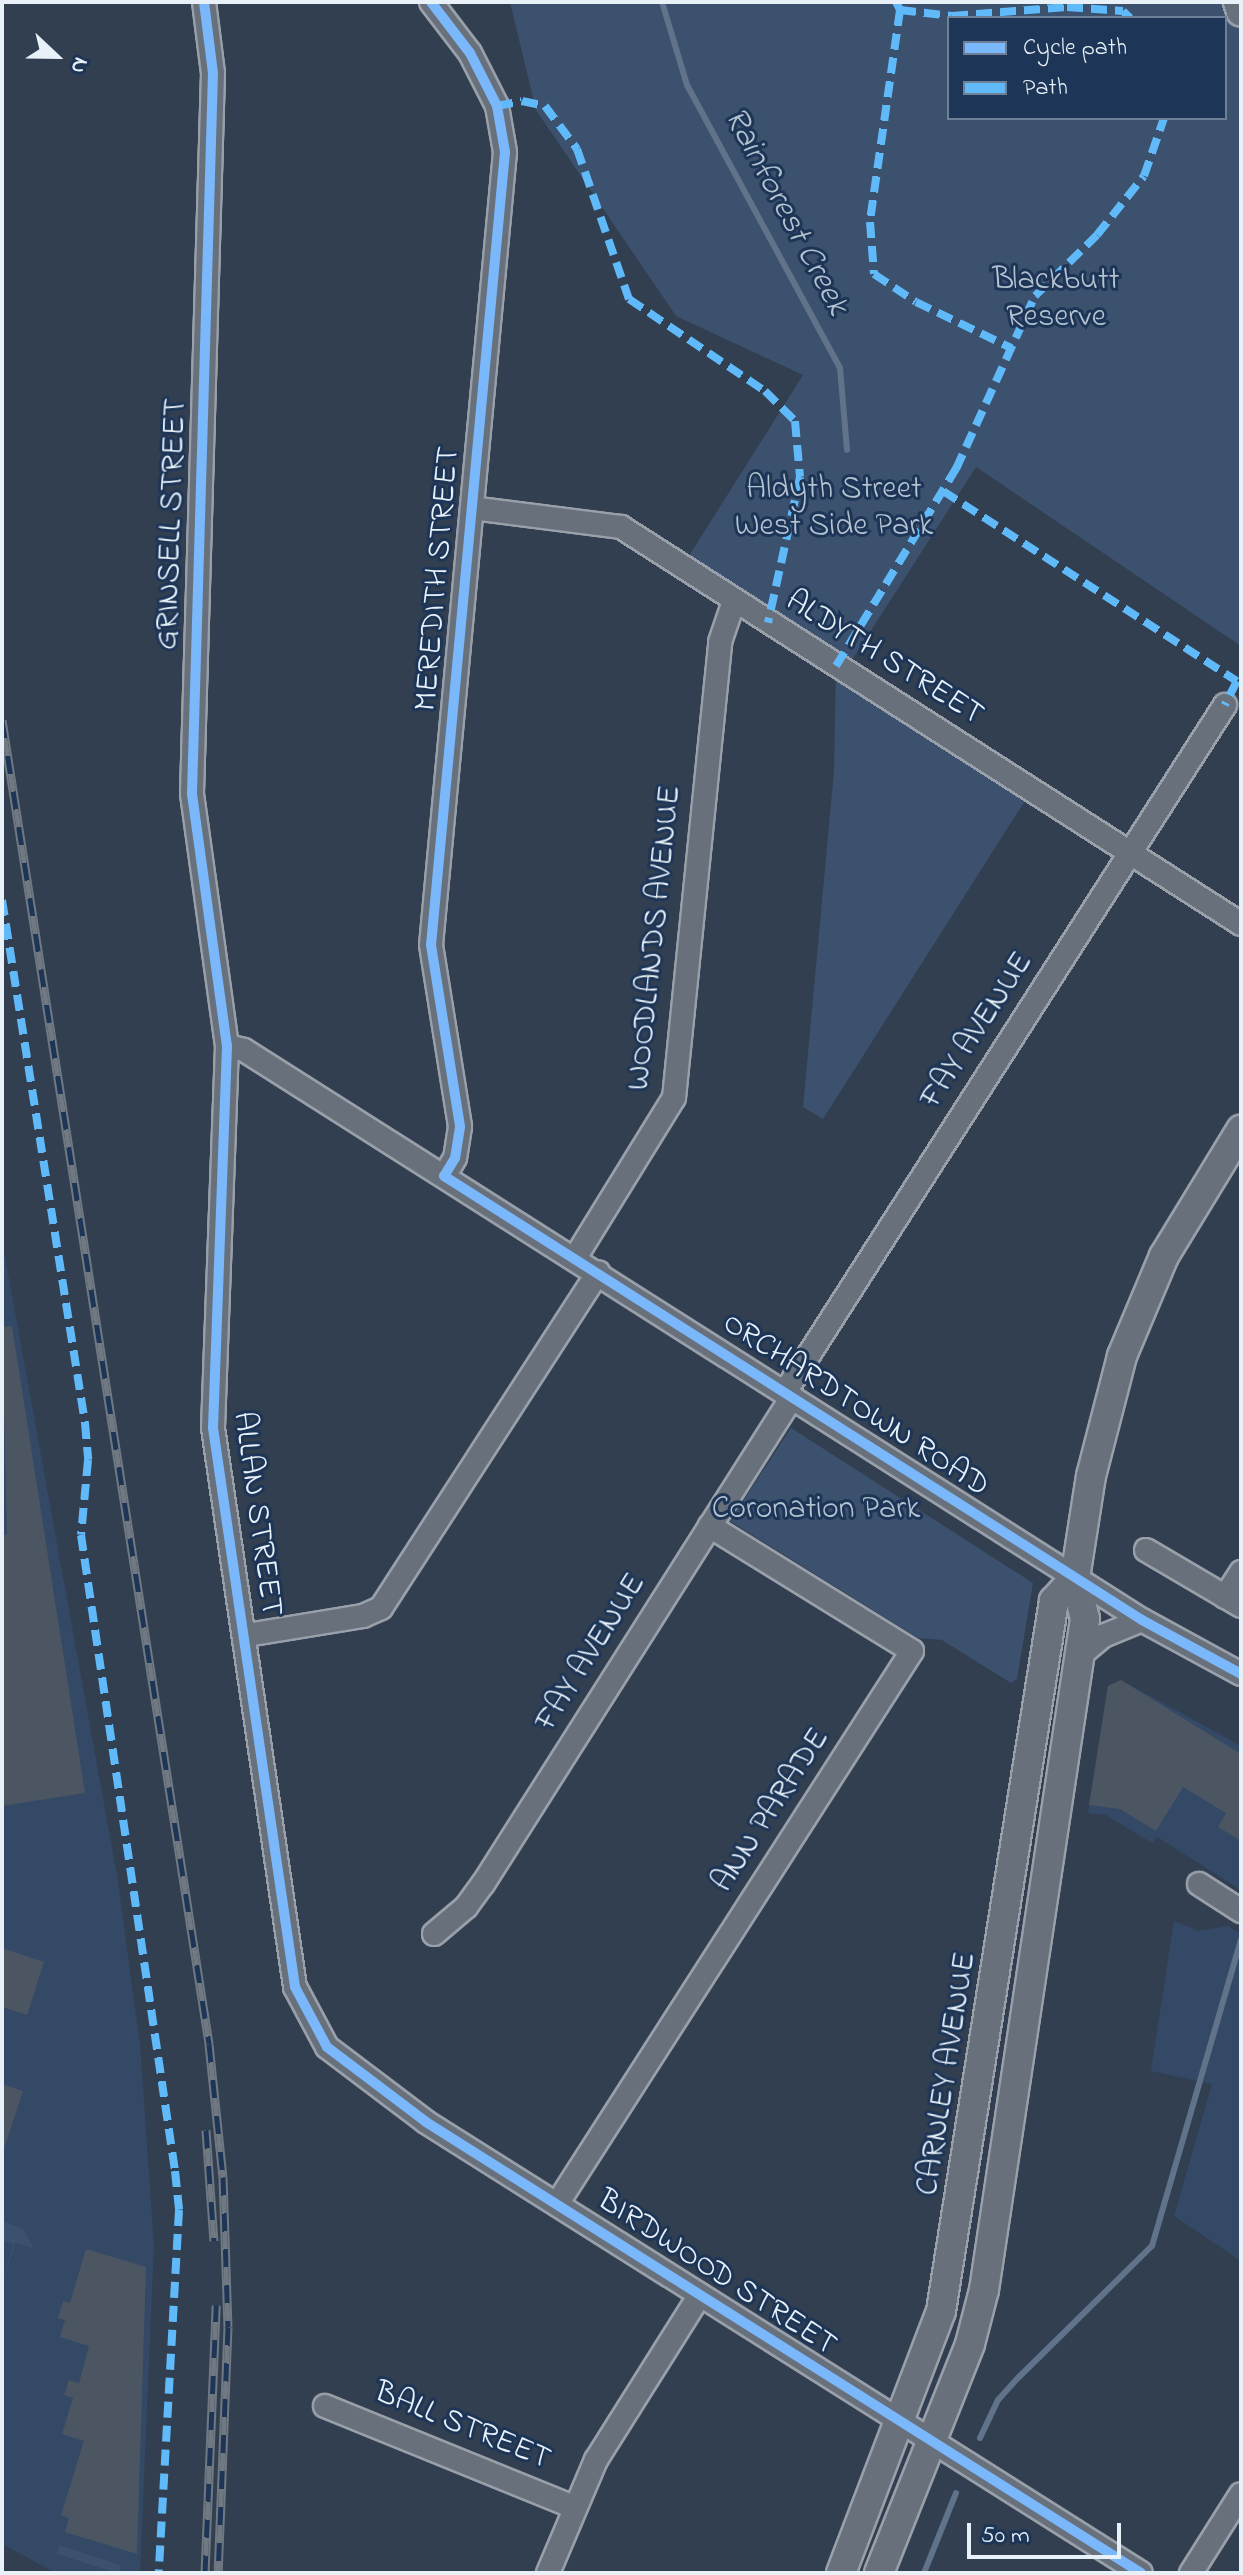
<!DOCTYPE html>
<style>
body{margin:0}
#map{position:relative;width:1243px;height:2575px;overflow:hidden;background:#323f50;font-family:"Indie Flower",sans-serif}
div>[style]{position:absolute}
.built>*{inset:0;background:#334965}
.green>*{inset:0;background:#3c516d;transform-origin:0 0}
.stream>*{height:6px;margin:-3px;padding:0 3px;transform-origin:3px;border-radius:3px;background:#60738a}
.building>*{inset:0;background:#4c5663}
.roads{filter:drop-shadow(2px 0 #99a0aa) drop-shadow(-2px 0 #99a0aa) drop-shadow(0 2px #99a0aa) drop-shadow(0 -2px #99a0aa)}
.minor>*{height:22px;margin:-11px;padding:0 11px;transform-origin:11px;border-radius:11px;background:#67707b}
.major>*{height:28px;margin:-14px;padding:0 14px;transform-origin:14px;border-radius:14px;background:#67707b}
.rail>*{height:9px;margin-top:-4.5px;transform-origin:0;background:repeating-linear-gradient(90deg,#1d3557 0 18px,#707881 0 36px);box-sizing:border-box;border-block:2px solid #707881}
.quiet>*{height:8px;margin-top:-4px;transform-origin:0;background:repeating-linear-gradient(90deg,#60bafa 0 16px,transparent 0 24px)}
.cycleway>*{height:10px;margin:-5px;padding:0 5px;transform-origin:5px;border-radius:5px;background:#7ab7fb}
span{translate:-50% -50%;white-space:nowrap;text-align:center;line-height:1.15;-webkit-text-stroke:6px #1d3557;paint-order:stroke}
.park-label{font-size:32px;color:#b5c2d0}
.street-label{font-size:32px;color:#e8f1f8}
.water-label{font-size:34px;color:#b4c1ce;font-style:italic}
.frame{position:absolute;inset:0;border:4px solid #e8f1f8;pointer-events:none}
.legend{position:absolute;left:947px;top:16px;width:280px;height:104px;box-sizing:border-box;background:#1d3557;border:2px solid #6e8097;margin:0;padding:10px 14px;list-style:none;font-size:24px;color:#e8f1f8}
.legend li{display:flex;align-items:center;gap:16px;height:40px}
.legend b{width:40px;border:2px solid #6e8097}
.north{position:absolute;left:16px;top:16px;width:80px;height:80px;-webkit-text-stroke:6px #1d3557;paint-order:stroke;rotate:112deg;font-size:22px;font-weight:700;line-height:32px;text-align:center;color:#e8f1f8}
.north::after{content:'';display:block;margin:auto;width:28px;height:36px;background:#e8f1f8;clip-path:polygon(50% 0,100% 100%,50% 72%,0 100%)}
.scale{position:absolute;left:967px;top:2523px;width:154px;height:36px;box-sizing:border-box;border:4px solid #e8f1f8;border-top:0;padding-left:10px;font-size:24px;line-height:28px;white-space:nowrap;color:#e8f1f8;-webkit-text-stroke:6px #1d3557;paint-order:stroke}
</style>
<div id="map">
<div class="built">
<div style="clip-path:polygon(2px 1240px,117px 1875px,140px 2044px,154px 2245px,140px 2573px,56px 2573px,2px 2544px)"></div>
<div style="clip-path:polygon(1121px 1680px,1241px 1746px,1241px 1890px,1157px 1837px,1152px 1843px,1106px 1815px,1088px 1813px,1108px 1686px)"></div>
<div style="clip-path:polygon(1174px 1921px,1199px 1931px,1228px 1926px,1241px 1934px,1241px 2261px,1174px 2216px,1212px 2084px,1151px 2071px)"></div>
</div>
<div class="green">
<div style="clip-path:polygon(evenodd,510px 2px,1241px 2px,1241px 646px,976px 467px,845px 671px,1031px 791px,823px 1119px,803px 1107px,834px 771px,836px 666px,682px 567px,803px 375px,676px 316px,536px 110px,510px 2px,949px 18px,1225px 18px,1225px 118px,949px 118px,949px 18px)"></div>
<div style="clip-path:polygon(791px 1428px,1033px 1583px,1017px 1679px,1011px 1683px,942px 1640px,918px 1638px,730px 1521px)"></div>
<div style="clip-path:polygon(2px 2221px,22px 2228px,32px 2244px,32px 2248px,15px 2243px,2px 2287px,13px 2244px,2px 2240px)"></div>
<div style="left:59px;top:2545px;width:65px;height:9px;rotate:18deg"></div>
</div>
<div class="stream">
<div style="left:662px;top:2px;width:87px;rotate:73.2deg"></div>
<div style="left:687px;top:85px;width:322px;rotate:61.6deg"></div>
<div style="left:840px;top:368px;width:82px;rotate:85.1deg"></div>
<div style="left:980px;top:2438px;width:42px;rotate:-64.7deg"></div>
<div style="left:998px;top:2400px;width:31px;rotate:-48deg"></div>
<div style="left:1019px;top:2377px;width:187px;rotate:-44.6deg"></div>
<div style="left:1152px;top:2246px;width:319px;rotate:-73.8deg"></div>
<div style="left:924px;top:2573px;width:86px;rotate:-68.2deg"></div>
</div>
<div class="building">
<div style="clip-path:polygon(12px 1326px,85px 1793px,2px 1806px,2px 1535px,7px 1534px,2px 1327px)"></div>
<div style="clip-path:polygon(1121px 1680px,1241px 1754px,1241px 1841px,1218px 1827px,1226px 1813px,1183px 1787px,1156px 1831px,1120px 1809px,1089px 1805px,1108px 1686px)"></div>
<div style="clip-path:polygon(2px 1948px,44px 1962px,27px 2015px,2px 2007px)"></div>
<div style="clip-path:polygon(2px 2084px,23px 2091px,5px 2146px,2px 2145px)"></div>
<div style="clip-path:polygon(86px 2249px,146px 2267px,137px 2554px,65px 2532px,69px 2518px,61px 2515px,84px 2441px,62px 2434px,73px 2398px,64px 2395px,69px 2380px,79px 2383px,89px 2346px,60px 2337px,65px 2320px,58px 2318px,63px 2301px,70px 2303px)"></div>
</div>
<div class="roads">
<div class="minor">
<div style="left:204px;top:2px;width:72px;rotate:82.8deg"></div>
<div style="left:213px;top:73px;width:721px;rotate:91.67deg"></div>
<div style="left:192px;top:794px;width:254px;rotate:82.1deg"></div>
<div style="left:227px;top:1046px;width:382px;rotate:92.1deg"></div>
<div style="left:213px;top:1428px;width:565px;rotate:81.65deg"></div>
<div style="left:295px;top:1987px;width:68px;rotate:61.9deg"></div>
<div style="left:327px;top:2047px;width:124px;rotate:37.1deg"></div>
<div style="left:426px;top:2122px;width:845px;rotate:32.24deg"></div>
<div style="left:431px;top:2px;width:64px;rotate:52.6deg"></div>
<div style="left:470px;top:53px;width:59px;rotate:63deg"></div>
<div style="left:497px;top:106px;width:47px;rotate:80.1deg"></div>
<div style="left:505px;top:152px;width:796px;rotate:95.33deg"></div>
<div style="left:431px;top:945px;width:184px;rotate:80.9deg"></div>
<div style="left:460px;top:1127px;width:31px;rotate:99deg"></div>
<div style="left:455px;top:1158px;width:21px;rotate:121deg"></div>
<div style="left:472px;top:508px;width:150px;rotate:7.3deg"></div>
<div style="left:621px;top:527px;width:736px;rotate:32.63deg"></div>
<div style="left:227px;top:1046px;width:17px;rotate:13deg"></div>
<div style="left:244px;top:1050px;width:1064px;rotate:32.41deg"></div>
<div style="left:1142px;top:1620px;width:113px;rotate:28.6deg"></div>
<div style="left:575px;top:1258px;width:188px;rotate:-58.3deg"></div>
<div style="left:674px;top:1098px;width:458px;rotate:-84.2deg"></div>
<div style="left:720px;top:642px;width:43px;rotate:-71.1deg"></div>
<div style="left:785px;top:1392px;width:816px;rotate:-57.36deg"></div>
<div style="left:1146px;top:1550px;width:110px;rotate:30.5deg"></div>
<div style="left:1225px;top:1597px;width:30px;rotate:-57deg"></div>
<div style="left:247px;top:1635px;width:118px;rotate:-9.3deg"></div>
<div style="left:363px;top:1616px;width:20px;rotate:-24deg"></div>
<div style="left:381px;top:1608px;width:400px;rotate:-57.1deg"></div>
<div style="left:1078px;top:1657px;width:33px;rotate:-40deg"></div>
<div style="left:1103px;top:1636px;width:42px;rotate:-22.3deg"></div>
<div style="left:1199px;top:1884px;width:50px;rotate:32.7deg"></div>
<div style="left:434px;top:1934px;width:42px;rotate:-40.2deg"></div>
<div style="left:466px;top:1907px;width:29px;rotate:-54deg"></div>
<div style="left:483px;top:1884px;width:577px;rotate:-57.6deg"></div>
<div style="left:557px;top:2204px;width:657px;rotate:-57.3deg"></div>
<div style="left:912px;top:1651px;width:238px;rotate:-148.3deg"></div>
<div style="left:325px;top:2406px;width:269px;rotate:22.1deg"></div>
<div style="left:548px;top:2573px;width:123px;rotate:-67deg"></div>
<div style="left:596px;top:2460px;width:195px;rotate:-57.8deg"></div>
<div style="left:1191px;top:2573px;width:93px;rotate:-57.7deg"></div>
</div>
<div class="major">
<div style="left:1238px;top:2px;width:10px;rotate:73deg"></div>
<div style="left:841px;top:2573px;width:280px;rotate:-69.1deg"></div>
<div style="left:941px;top:2311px;width:719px;rotate:-80.96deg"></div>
<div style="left:1054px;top:1601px;width:31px;rotate:-48deg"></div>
<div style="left:879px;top:2573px;width:246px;rotate:-68.3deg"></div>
<div style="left:970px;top:2344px;width:56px;rotate:-75.5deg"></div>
<div style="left:984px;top:2290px;width:679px;rotate:-81.44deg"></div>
<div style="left:1085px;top:1619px;width:42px;rotate:-103.7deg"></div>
<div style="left:1075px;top:1578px;width:103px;rotate:-81.1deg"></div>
<div style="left:1091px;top:1476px;width:124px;rotate:-75.5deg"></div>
<div style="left:1122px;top:1356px;width:108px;rotate:-67.2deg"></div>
<div style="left:1164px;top:1256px;width:148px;rotate:-58.6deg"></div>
</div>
</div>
<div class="rail">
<div style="left:2px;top:720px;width:1340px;rotate:81.11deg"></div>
<div style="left:209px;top:2044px;width:134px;rotate:84deg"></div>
<div style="left:223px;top:2177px;width:150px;rotate:88.1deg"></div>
<div style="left:228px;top:2327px;width:246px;rotate:92.3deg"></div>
<div style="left:206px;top:2130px;width:111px;rotate:85.9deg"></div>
<div style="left:205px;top:2573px;width:268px;rotate:-87.6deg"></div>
</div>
<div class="quiet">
<div style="left:896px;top:2px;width:9px;rotate:63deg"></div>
<div style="left:900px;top:10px;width:52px;rotate:6.6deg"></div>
<div style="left:952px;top:16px;width:115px;rotate:-4.5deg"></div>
<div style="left:1067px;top:7px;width:56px;rotate:4.1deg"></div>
<div style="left:1123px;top:11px;width:10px;rotate:45deg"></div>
<div style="left:900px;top:10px;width:214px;rotate:98.1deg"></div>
<div style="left:870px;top:222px;width:52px;rotate:85.6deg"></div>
<div style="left:874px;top:274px;width:50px;rotate:33.7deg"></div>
<div style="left:916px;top:302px;width:106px;rotate:25.8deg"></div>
<div style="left:497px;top:106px;width:25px;rotate:-11deg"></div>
<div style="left:522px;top:101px;width:24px;rotate:12deg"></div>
<div style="left:545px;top:106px;width:54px;rotate:53.3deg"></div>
<div style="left:577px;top:149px;width:159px;rotate:70.9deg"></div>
<div style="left:629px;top:299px;width:164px;rotate:34.1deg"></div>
<div style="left:765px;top:391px;width:42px;rotate:45deg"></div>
<div style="left:795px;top:421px;width:56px;rotate:84.9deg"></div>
<div style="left:800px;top:477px;width:149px;rotate:102.4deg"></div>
<div style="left:943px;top:491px;width:350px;rotate:32.9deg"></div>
<div style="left:1237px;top:681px;width:27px;rotate:117deg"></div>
<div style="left:836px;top:666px;width:231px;rotate:-58.7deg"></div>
<div style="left:956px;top:469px;width:190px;rotate:-65.5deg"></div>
<div style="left:1035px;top:296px;width:87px;rotate:-44.5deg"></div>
<div style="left:1097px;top:235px;width:75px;rotate:-51.5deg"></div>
<div style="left:1144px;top:176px;width:61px;rotate:-71deg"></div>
<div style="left:2px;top:900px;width:530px;rotate:80.98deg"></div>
<div style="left:85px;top:1423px;width:37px;rotate:85deg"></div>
<div style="left:88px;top:1460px;width:75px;rotate:95.3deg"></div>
<div style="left:81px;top:1535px;width:643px;rotate:81.59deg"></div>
<div style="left:175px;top:2171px;width:39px;rotate:84deg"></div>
<div style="left:179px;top:2210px;width:364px;rotate:93.2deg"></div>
</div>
<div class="cycleway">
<div style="left:204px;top:2px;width:72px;rotate:82.8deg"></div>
<div style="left:213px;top:73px;width:721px;rotate:91.67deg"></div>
<div style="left:192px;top:794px;width:254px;rotate:82.1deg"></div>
<div style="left:227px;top:1046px;width:382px;rotate:92.1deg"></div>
<div style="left:213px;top:1428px;width:565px;rotate:81.65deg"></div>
<div style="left:295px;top:1987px;width:68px;rotate:61.9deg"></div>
<div style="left:327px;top:2047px;width:124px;rotate:37.1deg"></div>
<div style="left:426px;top:2122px;width:845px;rotate:32.24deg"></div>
<div style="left:431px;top:2px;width:64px;rotate:52.6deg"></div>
<div style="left:470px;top:53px;width:59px;rotate:63deg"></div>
<div style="left:497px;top:106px;width:47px;rotate:80.1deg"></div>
<div style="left:505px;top:152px;width:796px;rotate:95.33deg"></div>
<div style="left:431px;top:945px;width:184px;rotate:80.9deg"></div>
<div style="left:460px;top:1127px;width:31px;rotate:99deg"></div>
<div style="left:455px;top:1158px;width:21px;rotate:121deg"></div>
<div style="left:444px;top:1176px;width:827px;rotate:32.46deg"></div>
<div style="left:1142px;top:1620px;width:113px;rotate:28.6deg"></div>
</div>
<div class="park-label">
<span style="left:1056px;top:300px">Blackbutt<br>Reserve</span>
<span style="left:834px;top:509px">Aldyth Street<br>West Side Park</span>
<span style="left:816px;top:1510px">Coronation Park</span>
</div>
<div class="street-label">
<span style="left:173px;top:524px;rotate:-88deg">GRINSELL STREET</span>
<span style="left:439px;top:579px;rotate:-85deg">MEREDITH STREET</span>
<span style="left:884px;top:659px;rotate:32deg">ALDYTH STREET</span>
<span style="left:656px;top:938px;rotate:-84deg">WOODLANDS AVENUE</span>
<span style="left:978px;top:1031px;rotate:-57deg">FAY AVENUE</span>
<span style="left:855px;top:1406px;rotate:33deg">ORCHARDTOWN ROAD</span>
<span style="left:256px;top:1514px;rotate:82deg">ALLAN STREET</span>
<span style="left:592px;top:1653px;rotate:-58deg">FAY AVENUE</span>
<span style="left:772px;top:1811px;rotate:-57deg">ANN PARADE</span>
<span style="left:948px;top:2074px;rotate:-81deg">CARNLEY AVENUE</span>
<span style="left:716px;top:2274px;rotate:33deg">BIRDWOOD STREET</span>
<span style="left:462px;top:2427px;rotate:22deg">BALL STREET</span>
</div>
<div class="water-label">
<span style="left:785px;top:212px;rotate:62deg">Rainforest Creek</span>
</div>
<div class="frame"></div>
<ul class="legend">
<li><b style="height:10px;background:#7ab7fb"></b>Cycle path</li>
<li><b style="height:10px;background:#60bafa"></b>Path</li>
</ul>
<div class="north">N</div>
<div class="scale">50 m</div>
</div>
